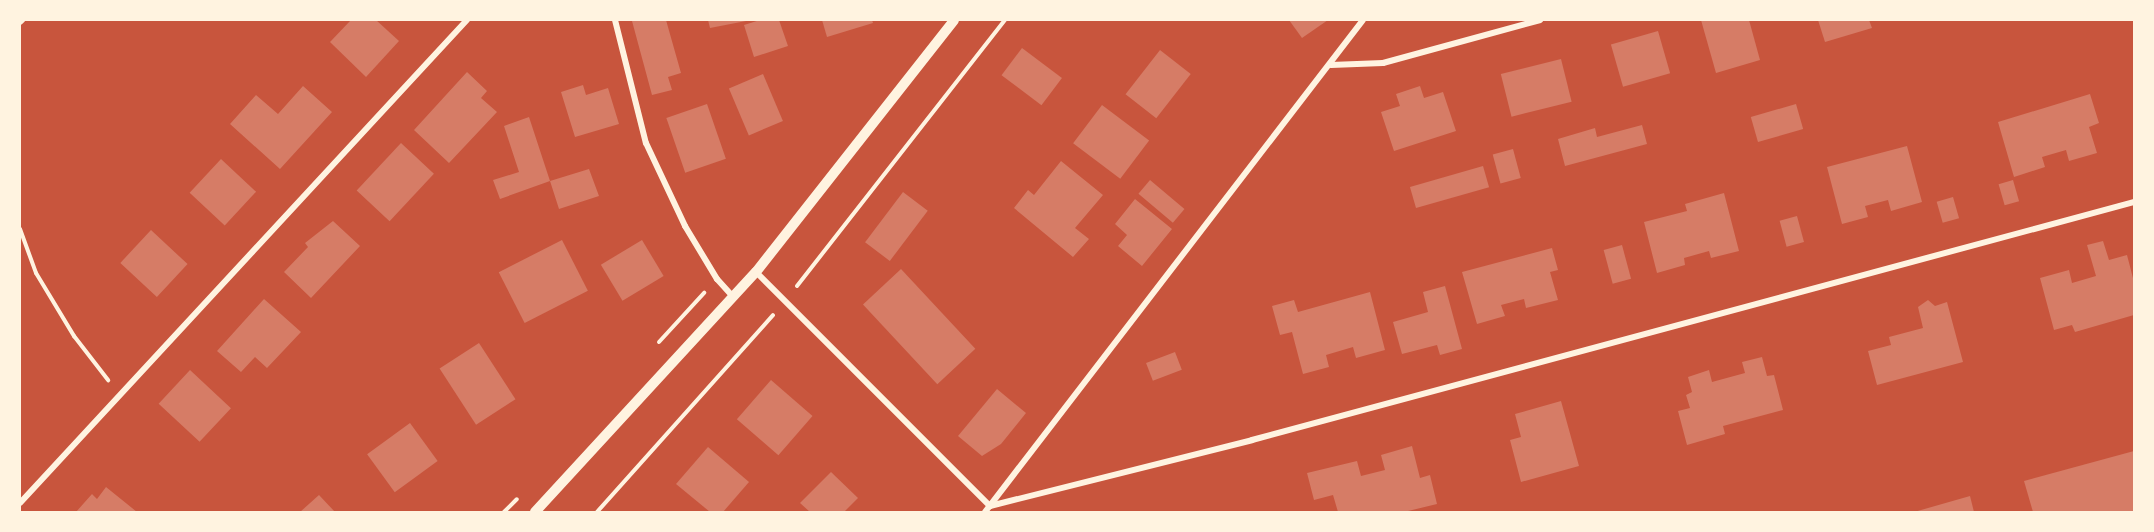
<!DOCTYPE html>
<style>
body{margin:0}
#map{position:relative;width:2154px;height:532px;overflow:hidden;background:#c8553d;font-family:"PT Serif",serif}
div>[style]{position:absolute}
.building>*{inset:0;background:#d67c66;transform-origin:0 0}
.path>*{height:4px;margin:-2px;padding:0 2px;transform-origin:2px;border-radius:2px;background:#fff3e0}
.minor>*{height:6px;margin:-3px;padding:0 3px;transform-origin:3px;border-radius:3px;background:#fff3e0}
.tertiary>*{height:10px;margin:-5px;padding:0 5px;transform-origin:5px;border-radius:5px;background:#fff3e0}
span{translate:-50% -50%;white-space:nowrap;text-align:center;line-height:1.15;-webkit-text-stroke:5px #fff3e0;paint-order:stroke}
.frame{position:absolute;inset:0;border:21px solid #fff3e0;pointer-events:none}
</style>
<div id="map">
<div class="building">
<div style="clip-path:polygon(351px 20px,376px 20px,399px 41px,366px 77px,330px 42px)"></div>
<div style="clip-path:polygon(636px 20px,666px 20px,681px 73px,668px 77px,672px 90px,652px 95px,632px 21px)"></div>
<div style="clip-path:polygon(708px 20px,745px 20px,746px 21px,710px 28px)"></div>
<div style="clip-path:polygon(760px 20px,779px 20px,788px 46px,754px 57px,744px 25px)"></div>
<div style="clip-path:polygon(822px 20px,872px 20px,873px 23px,827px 37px)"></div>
<div style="clip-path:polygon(1289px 20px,1328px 20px,1302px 38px)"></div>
<div style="clip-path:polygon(1701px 20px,1749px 20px,1760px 60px,1716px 73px)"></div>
<div style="clip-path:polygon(1818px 20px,1869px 20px,1872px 28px,1825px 42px)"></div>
<div style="left:1658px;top:31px;width:44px;height:49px;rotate:74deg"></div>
<div style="left:1022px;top:48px;width:50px;height:34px;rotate:37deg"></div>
<div style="left:1160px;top:50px;width:39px;height:56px;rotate:38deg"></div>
<div style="left:1561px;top:59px;width:44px;height:62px;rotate:76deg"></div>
<div style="clip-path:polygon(467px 72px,487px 91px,481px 98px,497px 112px,449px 163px,414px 130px)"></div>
<div style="left:763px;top:74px;width:51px;height:37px;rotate:67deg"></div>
<div style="clip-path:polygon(583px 85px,586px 95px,608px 88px,619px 124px,575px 137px,561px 92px)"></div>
<div style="clip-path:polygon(303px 86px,332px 112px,280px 169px,230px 124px,256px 95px,278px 114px)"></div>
<div style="clip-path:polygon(1420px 86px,1424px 98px,1443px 92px,1456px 131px,1394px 151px,1381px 112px,1400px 106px,1396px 94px)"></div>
<div style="clip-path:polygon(2090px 94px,2099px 123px,2089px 127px,2097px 153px,2069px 161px,2066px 150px,2042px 157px,2045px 167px,2014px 177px,1998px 122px)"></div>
<div style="left:707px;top:104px;width:58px;height:43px;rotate:71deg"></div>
<div style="left:1796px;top:104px;width:26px;height:47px;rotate:74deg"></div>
<div style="left:1102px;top:105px;width:59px;height:48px;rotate:37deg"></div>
<div style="clip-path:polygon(529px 117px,550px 181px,589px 169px,599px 196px,559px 209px,550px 181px,500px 199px,493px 180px,519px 172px,504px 126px)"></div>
<div style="clip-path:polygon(1642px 125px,1647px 144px,1565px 166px,1558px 139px,1595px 128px,1597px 137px)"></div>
<div style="left:401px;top:143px;width:45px;height:65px;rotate:43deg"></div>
<div style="clip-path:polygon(1907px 146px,1922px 202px,1891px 211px,1888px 200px,1865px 206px,1868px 217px,1842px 224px,1827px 167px)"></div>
<div style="left:1513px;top:149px;width:30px;height:21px;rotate:75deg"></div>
<div style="left:221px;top:159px;width:48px;height:46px;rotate:43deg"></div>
<div style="clip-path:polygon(1061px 161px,1103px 195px,1075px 228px,1089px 239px,1073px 257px,1014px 208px,1028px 190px,1034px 195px)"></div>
<div style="left:1483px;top:166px;width:22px;height:76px;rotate:74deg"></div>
<div style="left:1150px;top:180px;width:45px;height:18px;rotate:40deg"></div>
<div style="left:2013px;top:180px;width:22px;height:15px;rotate:74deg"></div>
<div style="left:903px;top:192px;width:31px;height:63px;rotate:37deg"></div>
<div style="clip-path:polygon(1724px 193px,1739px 251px,1711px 258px,1709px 251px,1684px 258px,1685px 265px,1657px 273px,1644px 222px,1687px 211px,1685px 204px)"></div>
<div style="left:1953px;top:197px;width:22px;height:17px;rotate:74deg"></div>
<div style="clip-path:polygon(1135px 199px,1172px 229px,1142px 266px,1118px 246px,1127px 235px,1115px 224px)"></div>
<div style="left:1797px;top:216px;width:27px;height:18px;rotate:75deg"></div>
<div style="clip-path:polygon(333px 221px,360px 246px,311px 298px,284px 272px,308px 247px,305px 243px)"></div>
<div style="left:151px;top:230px;width:50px;height:45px;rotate:43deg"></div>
<div style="left:562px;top:240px;width:57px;height:71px;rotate:63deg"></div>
<div style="left:642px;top:240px;width:42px;height:48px;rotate:59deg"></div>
<div style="clip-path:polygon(2103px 241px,2109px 260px,2127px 255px,2134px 282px,2134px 315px,2075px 332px,2072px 325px,2054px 330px,2040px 278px,2069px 270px,2072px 283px,2096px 276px,2087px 245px)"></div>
<div style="left:1622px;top:245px;width:35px;height:19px;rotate:75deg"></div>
<div style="clip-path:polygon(1552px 248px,1558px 270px,1550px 272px,1558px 300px,1526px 308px,1524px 299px,1501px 305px,1505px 316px,1477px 324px,1462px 272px)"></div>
<div style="left:901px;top:269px;width:109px;height:52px;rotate:47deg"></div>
<div style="clip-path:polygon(1445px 286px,1462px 349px,1440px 355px,1437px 345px,1402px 354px,1393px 322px,1428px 312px,1423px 292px)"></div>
<div style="clip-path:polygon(1370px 292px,1385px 350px,1356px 358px,1353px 347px,1326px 355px,1329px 367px,1303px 374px,1292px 332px,1280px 335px,1272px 306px,1294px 300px,1298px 312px)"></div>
<div style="clip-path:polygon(264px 299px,301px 332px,267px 368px,255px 357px,241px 372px,217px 351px)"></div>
<div style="clip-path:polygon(1928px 300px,1935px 306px,1947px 302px,1963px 362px,1877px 385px,1868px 351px,1891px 345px,1889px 337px,1923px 328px,1918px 307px)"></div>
<div style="left:479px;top:343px;width:67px;height:47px;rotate:57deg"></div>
<div style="left:1175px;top:352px;width:19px;height:31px;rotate:69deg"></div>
<div style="clip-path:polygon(1762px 357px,1767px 376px,1774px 375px,1783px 410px,1723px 426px,1725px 434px,1687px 445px,1678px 411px,1690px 408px,1686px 395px,1692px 392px,1688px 377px,1709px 370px,1712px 382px,1745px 373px,1742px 362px)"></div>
<div style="left:190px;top:370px;width:56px;height:46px;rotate:43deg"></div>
<div style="left:771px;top:380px;width:55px;height:52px;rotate:41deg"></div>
<div style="clip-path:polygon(997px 389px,1026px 413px,1001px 444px,982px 456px,958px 436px)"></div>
<div style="clip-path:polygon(1561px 401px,1579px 466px,1521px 482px,1510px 440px,1521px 437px,1515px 414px)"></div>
<div style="left:410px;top:423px;width:47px;height:53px;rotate:54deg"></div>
<div style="clip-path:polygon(1412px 446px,1420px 478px,1430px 475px,1437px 504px,1404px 512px,1338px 512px,1333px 495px,1314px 500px,1307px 473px,1357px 461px,1361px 476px,1385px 470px,1381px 455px)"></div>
<div style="clip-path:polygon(708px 447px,749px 482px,723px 512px,710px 512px,676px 484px)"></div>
<div style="clip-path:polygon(2134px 451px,2134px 512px,2033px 512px,2024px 481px)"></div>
<div style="clip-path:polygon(831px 472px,858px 498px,844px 512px,810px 512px,800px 503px)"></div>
<div style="clip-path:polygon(106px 487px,137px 512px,76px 512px,92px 494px,97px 499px)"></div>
<div style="clip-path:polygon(319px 495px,335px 512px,300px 512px)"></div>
<div style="clip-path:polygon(1970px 496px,1974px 512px,1914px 512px)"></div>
</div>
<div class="path">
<div style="left:20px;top:229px;width:47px;rotate:70deg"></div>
<div style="left:36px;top:273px;width:74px;rotate:58.9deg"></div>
<div style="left:74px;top:336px;width:56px;rotate:52.3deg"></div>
<div style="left:797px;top:286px;width:338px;rotate:-52deg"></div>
<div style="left:659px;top:342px;width:67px;rotate:-47.4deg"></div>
<div style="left:504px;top:512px;width:18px;rotate:-45deg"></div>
<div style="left:597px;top:512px;width:264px;rotate:-48.2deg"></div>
</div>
<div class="minor">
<div style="left:615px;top:20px;width:127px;rotate:75.9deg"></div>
<div style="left:646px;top:143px;width:92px;rotate:64.8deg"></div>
<div style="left:685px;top:226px;width:62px;rotate:58.9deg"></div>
<div style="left:717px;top:279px;width:24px;rotate:48deg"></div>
<div style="left:20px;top:22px;width:3px;rotate:-45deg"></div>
<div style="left:1331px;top:65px;width:52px;rotate:-2.2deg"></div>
<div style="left:1383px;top:63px;width:163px;rotate:-15.3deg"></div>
<div style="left:756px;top:272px;width:331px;rotate:45deg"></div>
<div style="left:990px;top:506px;width:270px;rotate:-14.1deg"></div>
<div style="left:1252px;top:440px;width:914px;rotate:-15.1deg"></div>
<div style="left:20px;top:503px;width:658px;rotate:-47.22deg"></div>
<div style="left:985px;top:512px;width:620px;rotate:-52.47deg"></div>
</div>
<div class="tertiary">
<div style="left:535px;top:512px;width:326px;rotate:-47.4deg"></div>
<div style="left:756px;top:272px;width:320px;rotate:-51.8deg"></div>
</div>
<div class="frame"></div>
</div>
